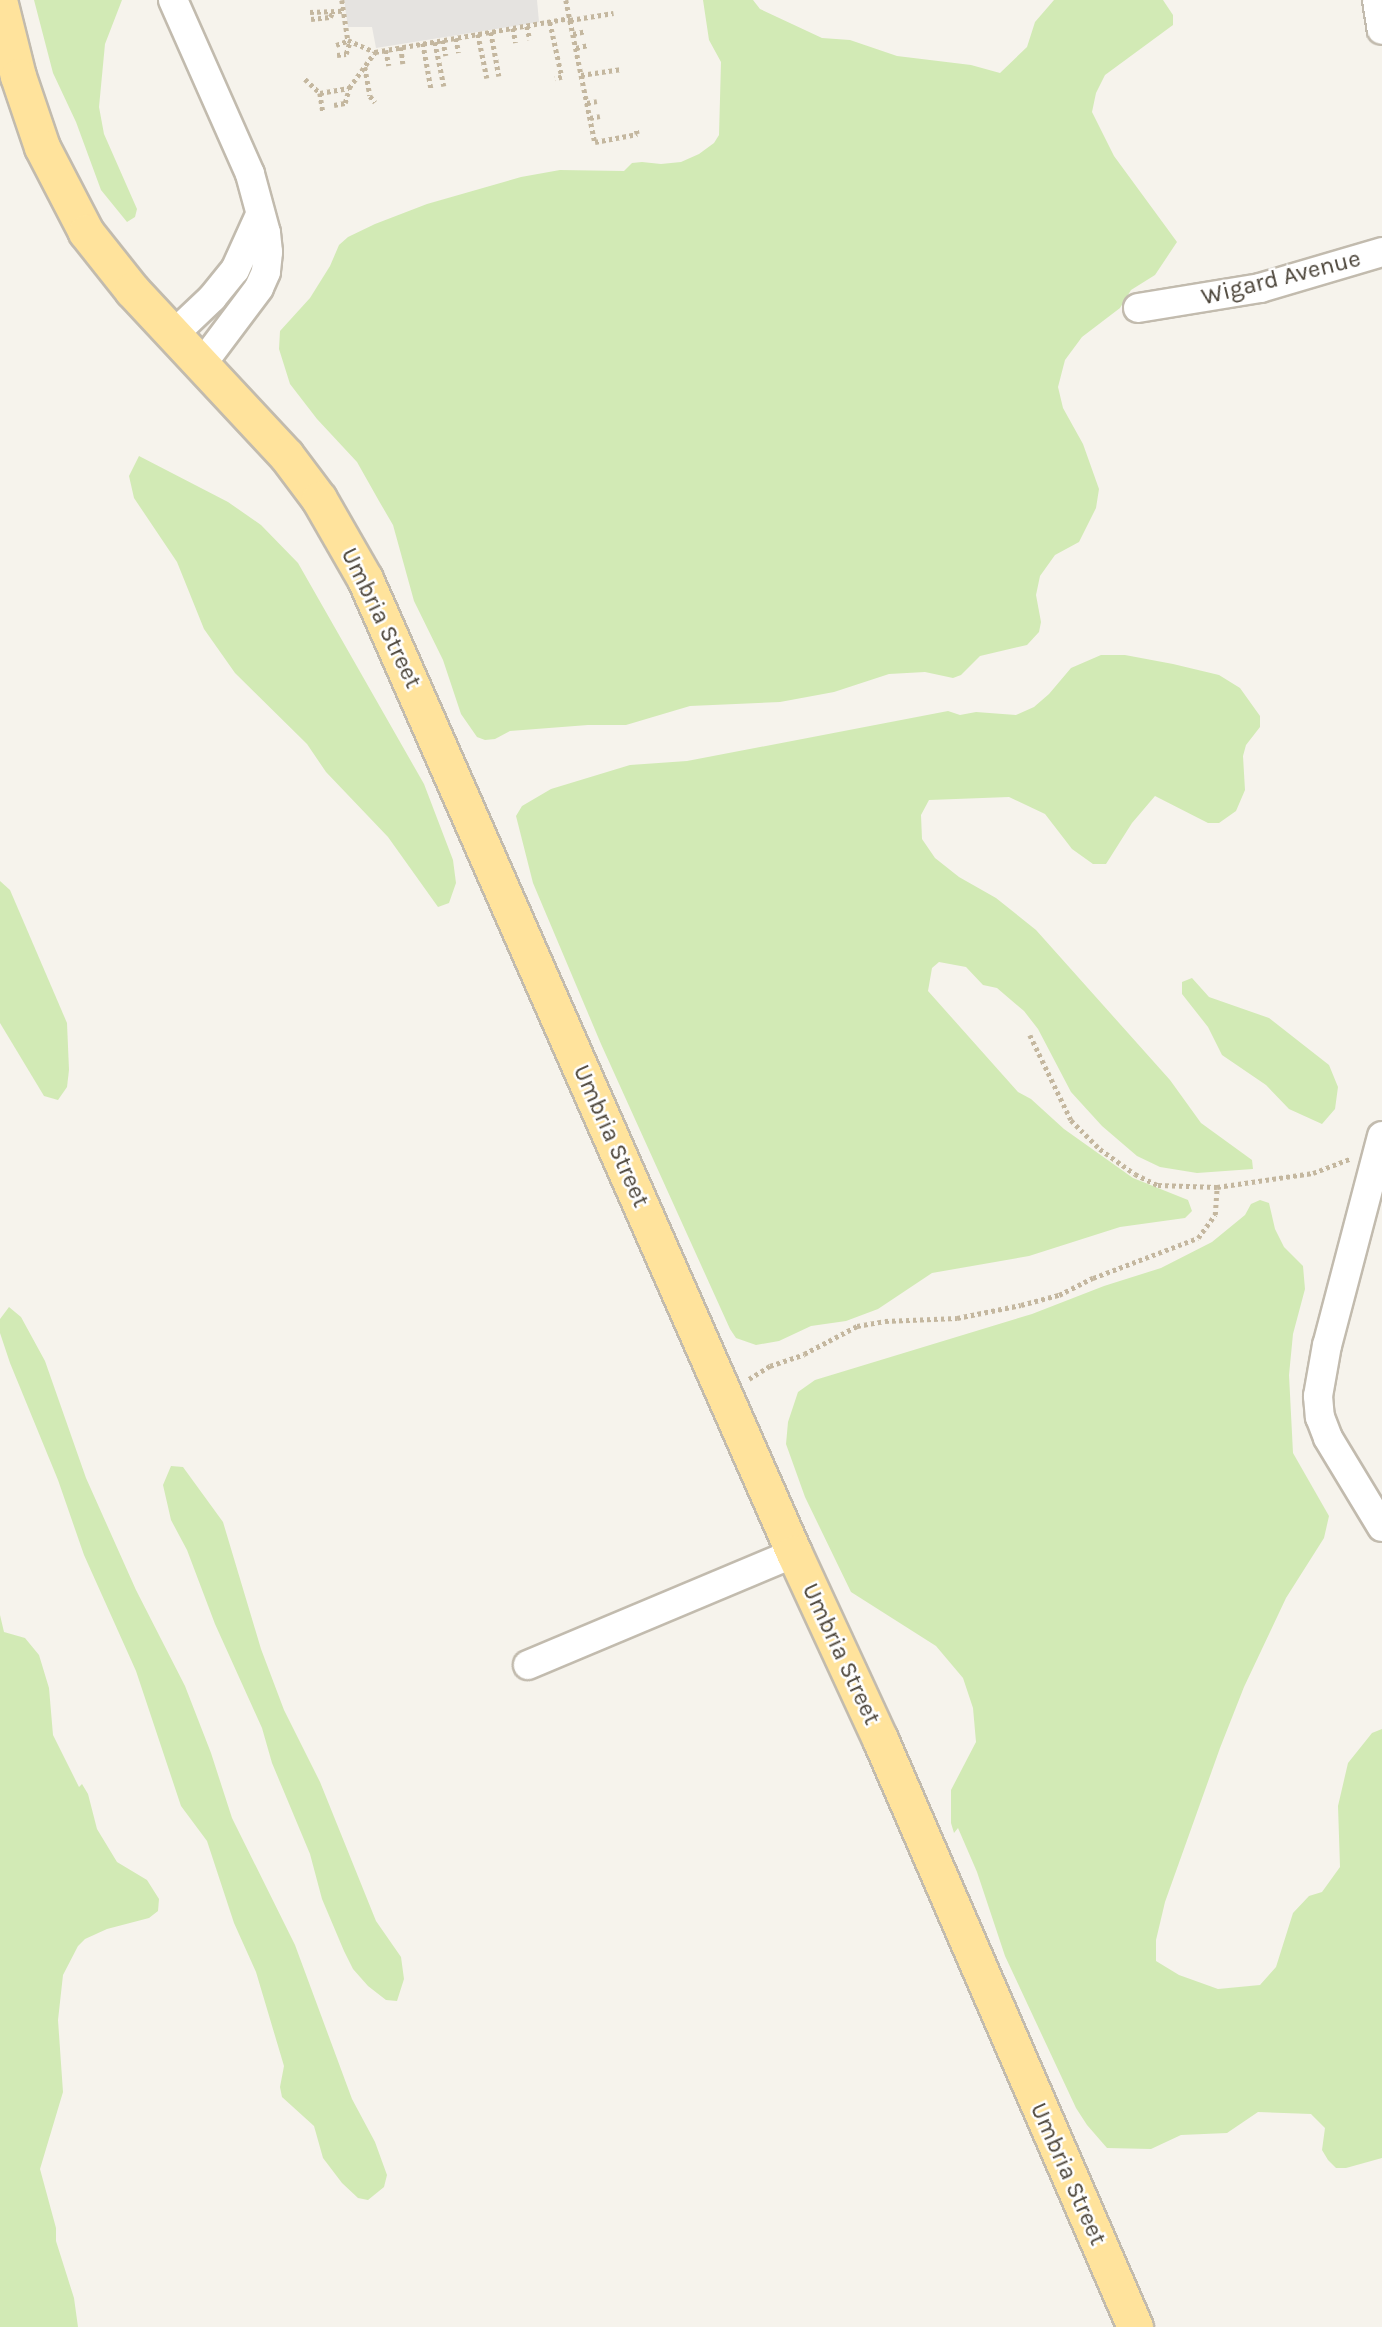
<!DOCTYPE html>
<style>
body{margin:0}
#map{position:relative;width:1382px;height:2327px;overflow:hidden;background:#f6f3ec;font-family:Karla,sans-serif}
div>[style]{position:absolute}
.green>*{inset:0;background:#d2eab5}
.parking>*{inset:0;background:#e5e3e0}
.path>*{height:4.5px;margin-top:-2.25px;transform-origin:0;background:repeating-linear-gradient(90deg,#c4b79f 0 3.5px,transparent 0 7px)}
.roads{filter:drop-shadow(2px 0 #c2bbae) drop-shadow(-2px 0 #c2bbae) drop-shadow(0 2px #c2bbae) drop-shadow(0 -2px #c2bbae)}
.minor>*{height:28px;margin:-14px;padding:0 14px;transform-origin:14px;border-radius:14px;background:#fff}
.major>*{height:35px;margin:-17.5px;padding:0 17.5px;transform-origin:17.5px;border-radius:17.5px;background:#ffe39c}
span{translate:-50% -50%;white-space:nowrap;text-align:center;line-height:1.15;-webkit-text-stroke:5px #fff;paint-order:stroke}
.street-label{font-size:24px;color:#4b4439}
</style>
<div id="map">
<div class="green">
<div style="clip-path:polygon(34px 0,122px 0,105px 44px,99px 107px,104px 134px,137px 209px,135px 217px,127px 222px,101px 190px,76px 122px,53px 73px)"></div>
<div style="clip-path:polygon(703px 0,753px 0,760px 9px,822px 38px,850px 40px,897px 56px,971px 65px,1000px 73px,1027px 47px,1035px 22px,1054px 0,1163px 0,1173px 15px,1173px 25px,1105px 75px,1096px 93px,1092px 112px,1114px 156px,1177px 242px,1155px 275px,1131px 290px,1120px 308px,1082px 337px,1065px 360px,1058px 387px,1063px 408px,1083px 444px,1099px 489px,1096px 508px,1079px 542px,1055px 555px,1040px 576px,1036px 595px,1041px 622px,1039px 632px,1027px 645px,980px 656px,961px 675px,953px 678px,925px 672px,889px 674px,834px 692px,780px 702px,690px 706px,626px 725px,588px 725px,510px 731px,495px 739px,485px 740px,477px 737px,461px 714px,443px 660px,414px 601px,393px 525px,379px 501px,357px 462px,317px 419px,290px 384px,279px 349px,280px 331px,310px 298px,330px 266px,339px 245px,348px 237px,375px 224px,427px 204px,521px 177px,560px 170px,624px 171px,632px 163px,642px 162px,661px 164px,681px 162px,699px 154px,714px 143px,719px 135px,721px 62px,709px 40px)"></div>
<div style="clip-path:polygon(139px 456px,228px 502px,261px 525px,298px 563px,424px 784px,453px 860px,456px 883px,449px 903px,438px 907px,388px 837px,326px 772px,307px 744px,235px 673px,204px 629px,177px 562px,134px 498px,129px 476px)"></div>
<div style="clip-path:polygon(1101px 655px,1125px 655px,1173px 664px,1219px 675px,1240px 688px,1260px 716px,1260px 727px,1246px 745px,1243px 756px,1245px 790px,1236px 811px,1219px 823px,1208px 823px,1155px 796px,1132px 823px,1106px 864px,1093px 864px,1072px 849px,1045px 814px,1009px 797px,929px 800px,921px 815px,922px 839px,935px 858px,959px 877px,996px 898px,1036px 930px,1170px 1080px,1201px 1123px,1252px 1160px,1253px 1169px,1197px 1173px,1160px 1167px,1137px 1156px,1102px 1126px,1071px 1092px,1038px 1029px,1024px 1011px,997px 988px,983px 985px,966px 967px,939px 962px,932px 968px,928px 991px,1018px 1092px,1031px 1099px,1064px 1129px,1133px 1178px,1188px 1200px,1192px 1211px,1185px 1218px,1120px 1227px,1029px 1256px,932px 1273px,878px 1309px,846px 1321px,811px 1326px,779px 1341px,756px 1345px,736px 1338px,730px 1329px,601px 1044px,533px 883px,516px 816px,522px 806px,551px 789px,630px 765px,687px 761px,948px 711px,960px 715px,976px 712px,1016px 715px,1034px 707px,1049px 694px,1071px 668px)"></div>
<div style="clip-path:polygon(0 881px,10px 890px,67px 1023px,69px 1070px,67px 1087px,58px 1100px,44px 1096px,0 1023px)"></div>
<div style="clip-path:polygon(1192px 978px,1209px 997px,1269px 1018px,1329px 1065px,1338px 1087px,1335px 1109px,1322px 1124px,1289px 1109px,1266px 1085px,1222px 1055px,1208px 1027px,1182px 994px,1182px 982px)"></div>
<div style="clip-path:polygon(1260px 1200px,1269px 1203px,1275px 1229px,1284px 1247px,1303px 1266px,1305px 1289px,1293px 1334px,1289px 1375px,1293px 1453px,1329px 1516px,1324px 1538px,1286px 1598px,1244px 1687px,1220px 1748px,1165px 1902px,1156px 1940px,1156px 1961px,1179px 1975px,1218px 1989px,1260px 1985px,1276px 1967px,1293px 1913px,1309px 1896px,1322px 1892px,1340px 1867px,1338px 1806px,1348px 1763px,1372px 1733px,1382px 1729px,1382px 2158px,1346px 2168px,1336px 2168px,1328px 2160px,1322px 2150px,1325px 2128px,1311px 2114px,1258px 2112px,1227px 2133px,1181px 2135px,1151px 2149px,1107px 2148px,1087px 2125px,1076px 2108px,1005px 1956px,977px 1872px,958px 1828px,954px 1833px,951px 1823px,951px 1790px,976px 1742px,973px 1708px,963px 1678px,936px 1646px,851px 1592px,805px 1497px,786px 1444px,788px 1422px,798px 1392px,815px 1380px,1032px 1314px,1104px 1286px,1161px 1268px,1212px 1242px,1245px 1215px,1251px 1204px)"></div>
<div style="clip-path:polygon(9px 1307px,21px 1317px,45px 1361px,86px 1478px,136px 1590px,185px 1686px,211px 1753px,232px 1818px,295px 1945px,352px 2099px,375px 2142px,387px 2175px,384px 2187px,368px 2200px,358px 2198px,342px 2183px,323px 2158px,314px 2126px,282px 2097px,280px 2087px,284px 2066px,256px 1972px,234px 1923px,207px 1841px,181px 1806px,136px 1671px,84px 1555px,58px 1480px,10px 1363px,0 1333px,0 1319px)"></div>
<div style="clip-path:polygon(171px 1466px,183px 1467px,223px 1522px,261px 1649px,284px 1710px,320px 1782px,376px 1921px,401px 1957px,404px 1979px,397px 2001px,386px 2000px,368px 1986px,353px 1969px,344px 1951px,322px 1899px,310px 1854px,272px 1763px,262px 1728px,215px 1624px,187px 1550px,171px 1520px,163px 1485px)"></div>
<div style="clip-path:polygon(0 1615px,4px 1632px,25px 1638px,39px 1655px,49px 1688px,53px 1735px,79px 1787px,82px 1784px,88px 1794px,97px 1829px,117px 1862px,147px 1880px,159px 1899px,158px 1911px,149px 1918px,107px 1929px,85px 1939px,78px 1946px,63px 1975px,58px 2020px,63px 2092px,40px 2169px,56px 2228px,56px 2241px,74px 2298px,78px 2327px,0 2327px)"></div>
</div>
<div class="parking">
<div style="clip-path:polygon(344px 0,537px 0,539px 22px,376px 48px,372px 27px,348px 27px)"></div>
</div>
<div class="path">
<div style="left:342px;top:0;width:40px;rotate:81.5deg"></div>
<div style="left:348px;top:40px;width:30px;rotate:24deg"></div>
<div style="left:375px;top:52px;width:198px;rotate:-9.9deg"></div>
<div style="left:566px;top:0;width:145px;rotate:78.5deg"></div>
<div style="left:595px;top:142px;width:43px;rotate:-10.8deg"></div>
<div style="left:637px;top:134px;width:4px;rotate:-104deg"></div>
<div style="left:310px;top:12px;width:33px;rotate:-2deg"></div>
<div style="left:311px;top:19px;width:19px;rotate:-6deg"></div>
<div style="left:330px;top:17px;width:6px;rotate:-59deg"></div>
<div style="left:570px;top:20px;width:44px;rotate:-9.2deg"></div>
<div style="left:550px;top:22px;width:56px;rotate:77.7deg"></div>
<div style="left:562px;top:77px;width:7px;rotate:164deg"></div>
<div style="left:527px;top:26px;width:14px;rotate:78deg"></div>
<div style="left:513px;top:28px;width:15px;rotate:79deg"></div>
<div style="left:491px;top:32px;width:45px;rotate:79.7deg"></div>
<div style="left:478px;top:34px;width:45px;rotate:78.4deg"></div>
<div style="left:573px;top:34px;width:13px;rotate:-13deg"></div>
<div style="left:456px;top:38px;width:15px;rotate:79deg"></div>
<div style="left:443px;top:40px;width:16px;rotate:79deg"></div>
<div style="left:435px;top:42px;width:45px;rotate:78.4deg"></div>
<div style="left:423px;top:43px;width:46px;rotate:79.9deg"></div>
<div style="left:336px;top:45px;width:12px;rotate:-20deg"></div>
<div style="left:401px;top:47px;width:17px;rotate:83deg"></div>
<div style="left:576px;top:48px;width:12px;rotate:-14deg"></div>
<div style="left:386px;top:50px;width:16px;rotate:79deg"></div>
<div style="left:337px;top:55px;width:9px;rotate:-6deg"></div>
<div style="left:346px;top:54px;width:14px;rotate:-73deg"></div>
<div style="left:365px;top:67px;width:29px;rotate:80deg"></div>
<div style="left:370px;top:96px;width:8px;rotate:50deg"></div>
<div style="left:581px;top:75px;width:41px;rotate:-8.3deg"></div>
<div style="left:305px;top:79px;width:21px;rotate:43deg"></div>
<div style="left:320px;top:93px;width:29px;rotate:-10deg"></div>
<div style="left:349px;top:88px;width:44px;rotate:-54.2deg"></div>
<div style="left:320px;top:93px;width:19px;rotate:81deg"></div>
<div style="left:587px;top:103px;width:10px;rotate:-11deg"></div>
<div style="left:334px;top:105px;width:11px;rotate:-10deg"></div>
<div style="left:345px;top:103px;width:16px;rotate:-75deg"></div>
<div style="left:590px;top:118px;width:10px;rotate:-11deg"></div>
<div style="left:1030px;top:1035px;width:94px;rotate:64.2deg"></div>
<div style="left:1071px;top:1120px;width:41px;rotate:45deg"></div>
<div style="left:1100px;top:1149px;width:43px;rotate:35.5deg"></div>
<div style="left:1135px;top:1174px;width:25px;rotate:26deg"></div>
<div style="left:1158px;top:1185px;width:59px;rotate:1.9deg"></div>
<div style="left:1217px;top:1187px;width:97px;rotate:-8.3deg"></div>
<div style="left:1313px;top:1173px;width:39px;rotate:-21deg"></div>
<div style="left:749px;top:1379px;width:25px;rotate:-32deg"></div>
<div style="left:770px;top:1366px;width:36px;rotate:-19deg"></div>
<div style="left:804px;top:1354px;width:60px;rotate:-27.8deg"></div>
<div style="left:857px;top:1326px;width:28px;rotate:-10deg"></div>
<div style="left:885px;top:1321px;width:72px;rotate:-2.4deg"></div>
<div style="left:957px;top:1318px;width:65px;rotate:-11.5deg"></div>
<div style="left:1021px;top:1305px;width:39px;rotate:-15deg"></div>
<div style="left:1059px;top:1295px;width:38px;rotate:-27deg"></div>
<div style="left:1093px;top:1278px;width:112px;rotate:-20.9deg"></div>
<div style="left:1198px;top:1238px;width:29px;rotate:-54deg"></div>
<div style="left:1215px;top:1215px;width:28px;rotate:-86deg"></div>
</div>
<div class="roads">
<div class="minor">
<div style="left:173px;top:0;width:190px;rotate:66.1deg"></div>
<div style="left:250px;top:174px;width:61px;rotate:74.8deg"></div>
<div style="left:266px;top:233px;width:19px;rotate:84deg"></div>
<div style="left:268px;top:252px;width:20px;rotate:96deg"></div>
<div style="left:266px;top:272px;width:17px;rotate:114deg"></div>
<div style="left:259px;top:288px;width:95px;rotate:126.9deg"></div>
<div style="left:1377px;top:0;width:30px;rotate:81deg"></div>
<div style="left:1138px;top:308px;width:124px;rotate:-9.3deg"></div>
<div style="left:1260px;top:288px;width:127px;rotate:-16.4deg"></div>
<div style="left:173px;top:335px;width:54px;rotate:-43.5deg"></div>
<div style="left:212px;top:298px;width:36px;rotate:-51deg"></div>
<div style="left:235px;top:270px;width:60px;rotate:-65.6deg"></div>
<div style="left:1382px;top:1136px;width:216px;rotate:104.7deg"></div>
<div style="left:1327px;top:1345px;width:52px;rotate:100deg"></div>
<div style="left:1318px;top:1396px;width:21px;rotate:85deg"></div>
<div style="left:1320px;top:1417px;width:22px;rotate:69deg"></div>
<div style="left:1328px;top:1438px;width:104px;rotate:58.8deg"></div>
<div style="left:528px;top:1665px;width:289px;rotate:-22.8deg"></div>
</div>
<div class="major">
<div style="left:0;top:4px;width:74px;rotate:76deg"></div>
<div style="left:18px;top:76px;width:75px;rotate:71.3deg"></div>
<div style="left:42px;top:147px;width:96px;rotate:62.6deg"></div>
<div style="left:86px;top:232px;width:74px;rotate:51.6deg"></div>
<div style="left:132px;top:290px;width:226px;rotate:47deg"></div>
<div style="left:286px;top:455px;width:55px;rotate:53.1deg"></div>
<div style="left:319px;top:499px;width:92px;rotate:60.1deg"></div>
<div style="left:365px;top:579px;width:1064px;rotate:66.23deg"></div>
<div style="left:794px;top:1553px;width:205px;rotate:65.2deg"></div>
<div style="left:880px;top:1739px;width:641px;rotate:66.55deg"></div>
</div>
</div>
<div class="street-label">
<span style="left:1281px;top:278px;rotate:-14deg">Wigard Avenue</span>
<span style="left:381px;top:618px;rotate:64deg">Umbria Street</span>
<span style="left:611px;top:1136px;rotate:66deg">Umbria Street</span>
<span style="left:841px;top:1654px;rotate:65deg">Umbria Street</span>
<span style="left:1068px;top:2174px;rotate:66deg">Umbria Street</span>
</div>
</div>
